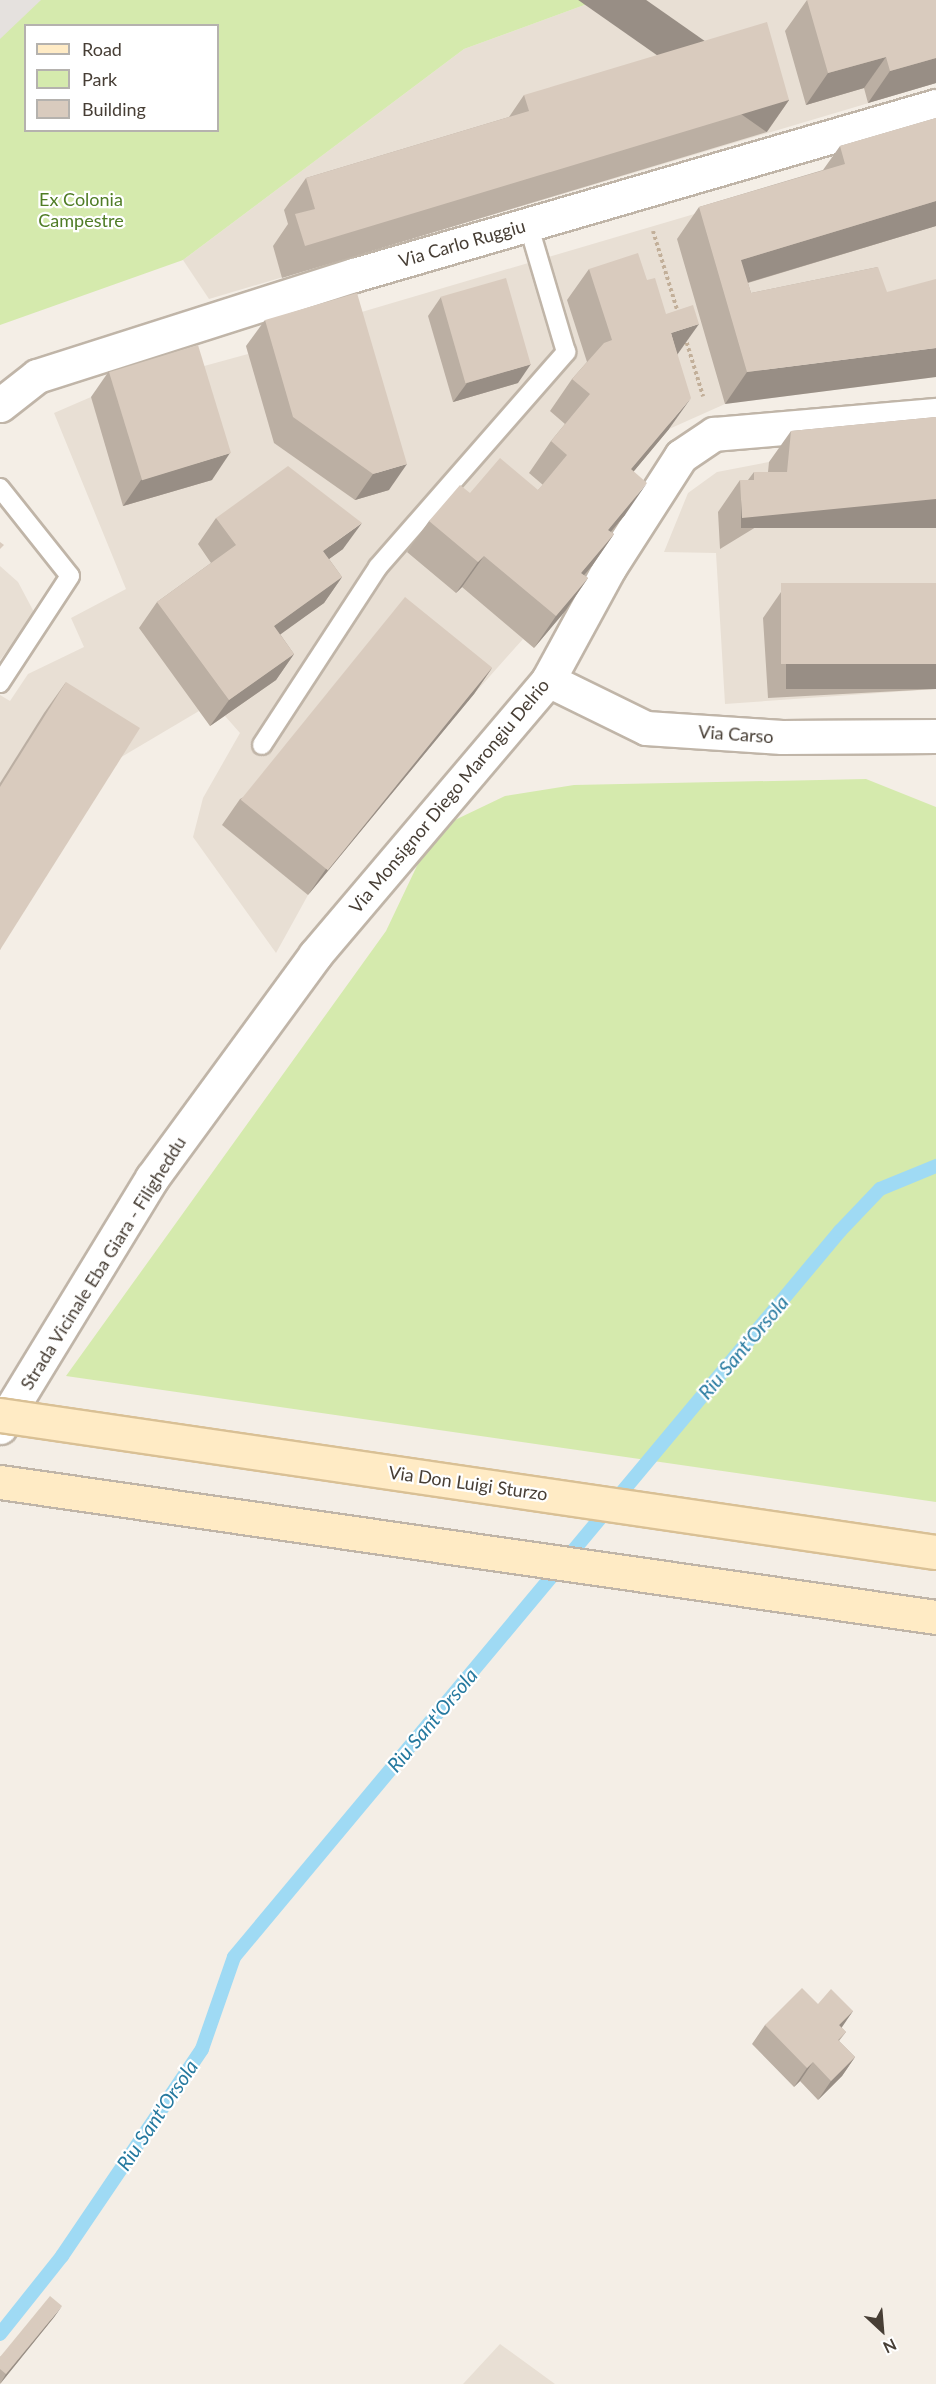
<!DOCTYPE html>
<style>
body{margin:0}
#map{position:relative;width:936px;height:2384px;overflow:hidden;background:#f4eee6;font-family:Lato,sans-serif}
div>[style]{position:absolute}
.residential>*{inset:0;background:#e8dfd4}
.green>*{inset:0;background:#d5eaad}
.parking>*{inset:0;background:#e5e1de}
.stream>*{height:14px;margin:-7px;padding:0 7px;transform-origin:7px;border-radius:7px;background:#9fdaf4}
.path>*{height:4px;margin-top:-2px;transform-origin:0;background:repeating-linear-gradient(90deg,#c2af99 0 3px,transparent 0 6px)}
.roads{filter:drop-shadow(2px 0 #c0b5a8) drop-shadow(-2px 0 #c0b5a8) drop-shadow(0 2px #c0b5a8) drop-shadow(0 -2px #c0b5a8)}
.service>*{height:18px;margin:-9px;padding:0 9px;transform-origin:9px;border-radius:9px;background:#fff}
.minor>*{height:33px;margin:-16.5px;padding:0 16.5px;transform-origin:16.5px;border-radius:16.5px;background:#fff}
.secondary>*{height:33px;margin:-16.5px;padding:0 16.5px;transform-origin:16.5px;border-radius:16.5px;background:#ffebc5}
.bridges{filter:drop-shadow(2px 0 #d9c095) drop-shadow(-2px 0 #d9c095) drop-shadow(0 2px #d9c095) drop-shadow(0 -2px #d9c095)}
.secondary-bridge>*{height:33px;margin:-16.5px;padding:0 16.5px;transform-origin:16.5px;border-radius:16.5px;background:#ffebc5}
.wall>*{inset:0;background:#bbafa3}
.shaded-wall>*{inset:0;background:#988e85;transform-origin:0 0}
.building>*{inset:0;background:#d9cbbe;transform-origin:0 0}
span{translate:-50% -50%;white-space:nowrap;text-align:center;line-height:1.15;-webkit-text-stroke:4.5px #fff;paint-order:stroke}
.park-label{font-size:18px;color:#4f7c25}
.street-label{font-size:18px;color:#473e35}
.water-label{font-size:20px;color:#25799f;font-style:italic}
.legend{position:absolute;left:24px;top:24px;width:195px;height:108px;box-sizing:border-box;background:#fff;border:2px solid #b5b2ae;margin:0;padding:8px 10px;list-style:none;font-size:18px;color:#473e35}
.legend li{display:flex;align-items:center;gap:12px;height:30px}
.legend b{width:30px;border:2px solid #b5b2ae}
.north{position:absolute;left:852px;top:2300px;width:60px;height:60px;-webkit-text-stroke:4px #fff;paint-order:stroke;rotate:154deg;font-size:16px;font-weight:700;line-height:24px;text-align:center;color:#473e35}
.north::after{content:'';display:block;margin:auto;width:21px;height:27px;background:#473e35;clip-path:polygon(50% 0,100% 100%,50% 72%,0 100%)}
</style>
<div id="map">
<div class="residential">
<div style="clip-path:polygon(598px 0,936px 0,936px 83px,209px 299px,183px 260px,464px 49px)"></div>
<div style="clip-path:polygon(936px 143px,936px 377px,725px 404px,669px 429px,609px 501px,625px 515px,560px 604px,566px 610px,534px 648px,523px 639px,474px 694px,308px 895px,276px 953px,193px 837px,203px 798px,240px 733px,225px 716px,210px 726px,199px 711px,118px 759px,0 940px,0 695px,10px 701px,28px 674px,84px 647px,71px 618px,126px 589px,54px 413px,91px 397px,248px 354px,246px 346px)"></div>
<div style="clip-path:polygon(936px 447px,936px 689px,725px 704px,716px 553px,664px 552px,688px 493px,717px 472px,769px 462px)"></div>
<div style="clip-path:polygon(0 566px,18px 582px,35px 614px,0 660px)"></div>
<div style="clip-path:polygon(500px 2344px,555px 2384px,463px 2384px)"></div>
</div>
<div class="green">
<div style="clip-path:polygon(evenodd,0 0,598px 0,464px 49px,183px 260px,0 325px,0 0,26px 26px,218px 26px,218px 130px,26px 130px,26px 26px)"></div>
<div style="clip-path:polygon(866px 779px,936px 807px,936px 1502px,66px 1376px,386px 931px,434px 830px,505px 796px,574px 785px)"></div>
</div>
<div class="parking">
<div style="clip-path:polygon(0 0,41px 0,0 39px)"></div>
</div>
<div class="stream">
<div style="left:0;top:2334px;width:100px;rotate:-51.5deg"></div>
<div style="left:62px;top:2256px;width:250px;rotate:-55.9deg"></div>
<div style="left:202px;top:2049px;width:97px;rotate:-70.8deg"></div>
<div style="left:234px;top:1957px;width:946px;rotate:-50.15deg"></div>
<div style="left:840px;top:1231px;width:58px;rotate:-46.4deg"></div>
<div style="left:880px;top:1189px;width:61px;rotate:-22.3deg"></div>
</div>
<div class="path">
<div style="left:653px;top:231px;width:86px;rotate:73deg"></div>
<div style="left:685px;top:337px;width:62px;rotate:73deg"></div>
</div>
<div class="roads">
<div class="service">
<div style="left:0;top:488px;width:112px;rotate:51.5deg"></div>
<div style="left:70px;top:576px;width:128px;rotate:123.2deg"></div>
<div style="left:262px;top:745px;width:212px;rotate:-56.9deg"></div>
<div style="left:378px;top:567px;width:286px;rotate:-48.8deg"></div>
<div style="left:566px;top:352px;width:134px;rotate:-106.5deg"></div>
</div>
<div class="minor">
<div style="left:0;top:405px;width:47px;rotate:-38.1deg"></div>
<div style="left:37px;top:376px;width:333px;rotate:-17.7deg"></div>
<div style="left:354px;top:275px;width:606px;rotate:-16.19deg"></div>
<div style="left:548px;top:680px;width:109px;rotate:26.1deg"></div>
<div style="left:646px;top:728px;width:136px;rotate:3.8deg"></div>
<div style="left:782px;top:737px;width:154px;rotate:-0.4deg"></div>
<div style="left:0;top:1427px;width:292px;rotate:-58.6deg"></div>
<div style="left:152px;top:1178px;width:276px;rotate:-53.8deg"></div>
<div style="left:315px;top:955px;width:360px;rotate:-49.7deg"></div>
<div style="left:548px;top:680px;width:128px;rotate:-61.4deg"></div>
<div style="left:609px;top:568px;width:133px;rotate:-57.3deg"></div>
<div style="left:681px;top:456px;width:40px;rotate:-34deg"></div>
<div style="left:714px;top:434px;width:223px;rotate:-4.9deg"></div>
</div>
<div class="secondary">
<div style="left:0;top:1482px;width:946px;rotate:8.21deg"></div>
</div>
</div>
<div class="bridges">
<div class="secondary-bridge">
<div style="left:0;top:1415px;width:946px;rotate:8.33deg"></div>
</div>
</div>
<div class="wall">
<div style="clip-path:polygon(807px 0,936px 0,936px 83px,868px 103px,864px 88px,806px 105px,785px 31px)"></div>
<div style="clip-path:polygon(524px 95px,789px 100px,767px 132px,282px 278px,273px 246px,288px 224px,284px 210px,306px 178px,509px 117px)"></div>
<div style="clip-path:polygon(936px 118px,936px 226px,748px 283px,751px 293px,878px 267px,725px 404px,677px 239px,699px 207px,823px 170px,840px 146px)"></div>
<div style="clip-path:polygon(589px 269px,647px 280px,677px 355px,669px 429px,633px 472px,625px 515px,611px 532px,614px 534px,592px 566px,584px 575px,588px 578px,566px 610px,534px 648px,462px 587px,456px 593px,407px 552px,429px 521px,470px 493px,538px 490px,543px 485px,529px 473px,551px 441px,565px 424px,550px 411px,572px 379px,587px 362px,567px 300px)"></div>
<div style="clip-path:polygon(441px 297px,518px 383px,453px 402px,428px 316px)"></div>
<div style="clip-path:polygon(265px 320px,389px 490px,355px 500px,274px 443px,246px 346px)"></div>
<div style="clip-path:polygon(109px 371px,212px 480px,123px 506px,91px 397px)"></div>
<div style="clip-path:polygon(936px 417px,720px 549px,718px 512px,740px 480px,748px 480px,754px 472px,768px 472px,769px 462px,791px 431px)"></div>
<div style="clip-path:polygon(216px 518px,343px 549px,329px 559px,342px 577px,324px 603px,280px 634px,294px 654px,276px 680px,210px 726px,139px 628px,157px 602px,211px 563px,198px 544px)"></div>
<div style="clip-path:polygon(936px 583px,936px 689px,768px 698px,763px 618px,781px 592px)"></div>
<div style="clip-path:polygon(492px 668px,474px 694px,308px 895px,222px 825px,240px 799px)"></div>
<div style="clip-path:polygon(66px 682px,0 950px,0 783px,44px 713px)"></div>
<div style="clip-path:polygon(818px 2004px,853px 2011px,841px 2027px,846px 2032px,839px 2041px,855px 2057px,842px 2076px,818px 2100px,800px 2081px,794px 2087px,752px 2044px,765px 2025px)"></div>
<div style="clip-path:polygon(55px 2316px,0 2384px,0 2357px)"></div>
</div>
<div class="shaded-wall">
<div style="clip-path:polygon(886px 57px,864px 88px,806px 105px,828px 73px)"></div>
<div style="clip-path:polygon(936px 58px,936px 83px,868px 103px,890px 71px)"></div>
<div style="left:789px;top:100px;width:39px;height:506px;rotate:125deg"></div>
<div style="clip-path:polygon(936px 201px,936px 226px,723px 290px,741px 260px)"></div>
<div style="clip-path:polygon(699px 324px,677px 355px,671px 333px)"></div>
<div style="clip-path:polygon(936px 348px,936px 377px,725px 404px,747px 372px)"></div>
<div style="clip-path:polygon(531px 364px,518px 383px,453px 402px,467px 383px)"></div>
<div style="clip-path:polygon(691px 398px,669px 429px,609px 501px,631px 469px)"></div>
<div style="clip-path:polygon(230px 453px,212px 480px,123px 506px,141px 480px)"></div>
<div style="clip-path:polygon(407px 464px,389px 490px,355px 500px,373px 474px)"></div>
<div style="clip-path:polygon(647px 483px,625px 515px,586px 561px,608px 530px)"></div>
<div style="left:936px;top:499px;width:29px;height:195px;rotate:90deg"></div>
<div style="clip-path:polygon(362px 523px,343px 549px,304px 577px,323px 551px)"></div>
<div style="clip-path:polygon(614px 534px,592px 566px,559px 604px,581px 573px)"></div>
<div style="clip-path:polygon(484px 556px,462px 587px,456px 593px,478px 562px)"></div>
<div style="clip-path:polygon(342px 577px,324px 603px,256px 652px,274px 626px)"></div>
<div style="clip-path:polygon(588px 578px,566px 610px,534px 648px,556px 616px)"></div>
<div style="clip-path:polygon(294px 654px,276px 680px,210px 726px,229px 700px)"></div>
<div style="left:936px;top:664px;width:25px;height:150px;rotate:90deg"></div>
<div style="clip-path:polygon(492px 668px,474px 694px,308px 895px,326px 869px)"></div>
<div style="clip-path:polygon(853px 2011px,840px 2030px,839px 2025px)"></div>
<div style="clip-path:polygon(855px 2057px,842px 2076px,818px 2100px,831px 2081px)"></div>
<div style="clip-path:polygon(813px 2062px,800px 2081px,794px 2087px,807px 2068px)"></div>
<div style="clip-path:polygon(62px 2306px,55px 2316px,0 2384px,6px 2374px)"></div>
</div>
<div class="building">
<div style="clip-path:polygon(807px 0,936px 0,936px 58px,890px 71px,886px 57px,828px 73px)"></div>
<div style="clip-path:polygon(767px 22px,789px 100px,305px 246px,295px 214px,315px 209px,306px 178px,529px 111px,524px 95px)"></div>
<div style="clip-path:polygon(936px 118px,936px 201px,741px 260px,751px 293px,878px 267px,887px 292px,936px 279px,936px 348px,747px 372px,699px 207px,845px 164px,840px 146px)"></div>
<div style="clip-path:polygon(638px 253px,647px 280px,655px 278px,666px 314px,693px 305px,699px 324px,671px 333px,691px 398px,631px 469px,647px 483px,608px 530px,614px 534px,581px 573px,588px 578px,556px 616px,484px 556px,478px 562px,429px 521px,460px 485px,470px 493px,500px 458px,538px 490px,567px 455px,551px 441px,590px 394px,572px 379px,604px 343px,612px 340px,589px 269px)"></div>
<div style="left:506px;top:278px;width:90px;height:68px;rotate:74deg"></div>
<div style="clip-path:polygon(357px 293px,407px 464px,373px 474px,293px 417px,265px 320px)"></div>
<div style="left:198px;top:345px;width:113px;height:93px;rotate:73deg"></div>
<div style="clip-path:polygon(936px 417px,936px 499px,742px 518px,740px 480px,754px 480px,754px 472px,787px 472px,791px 431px)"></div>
<div style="clip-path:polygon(288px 466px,362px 523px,323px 551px,342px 577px,274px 626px,294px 654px,229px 700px,157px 602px,236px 545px,216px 518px)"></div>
<div style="clip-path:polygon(0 542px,4px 545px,0 549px)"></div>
<div style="left:936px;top:583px;width:81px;height:155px;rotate:90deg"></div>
<div style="left:405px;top:597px;width:112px;height:261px;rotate:39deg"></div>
<div style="clip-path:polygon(66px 682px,140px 728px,0 950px,0 787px)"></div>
<div style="clip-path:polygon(802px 1988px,818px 2004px,831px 1989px,853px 2011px,839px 2025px,846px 2032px,838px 2040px,855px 2057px,831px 2081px,813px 2062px,807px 2068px,765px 2025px)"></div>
<div style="clip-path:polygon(50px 2296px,62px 2306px,6px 2374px,0 2369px,0 2357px)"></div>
</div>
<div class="park-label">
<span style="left:81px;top:210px">Ex Colonia<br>Campestre</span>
</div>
<div class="street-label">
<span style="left:462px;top:243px;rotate:-16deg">Via Carlo Ruggiu</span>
<span style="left:736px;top:734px;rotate:4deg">Via Carso</span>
<span style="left:449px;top:796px;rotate:-50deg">Via Monsignor Diego Marongiu Delrio</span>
<span style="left:103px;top:1263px;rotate:-58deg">Strada Vicinale Eba Giara - Filigheddu</span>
<span style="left:468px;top:1483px;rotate:8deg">Via Don Luigi Sturzo</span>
</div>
<div class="water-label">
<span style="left:743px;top:1347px;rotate:-50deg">Riu Sant'Orsola</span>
<span style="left:432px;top:1720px;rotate:-50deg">Riu Sant'Orsola</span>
<span style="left:157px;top:2115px;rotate:-56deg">Riu Sant'Orsola</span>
</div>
<ul class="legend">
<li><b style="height:8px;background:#ffebc5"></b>Road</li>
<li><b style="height:16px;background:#d5eaad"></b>Park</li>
<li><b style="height:16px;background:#d9cbbe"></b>Building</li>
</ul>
<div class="north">N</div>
</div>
